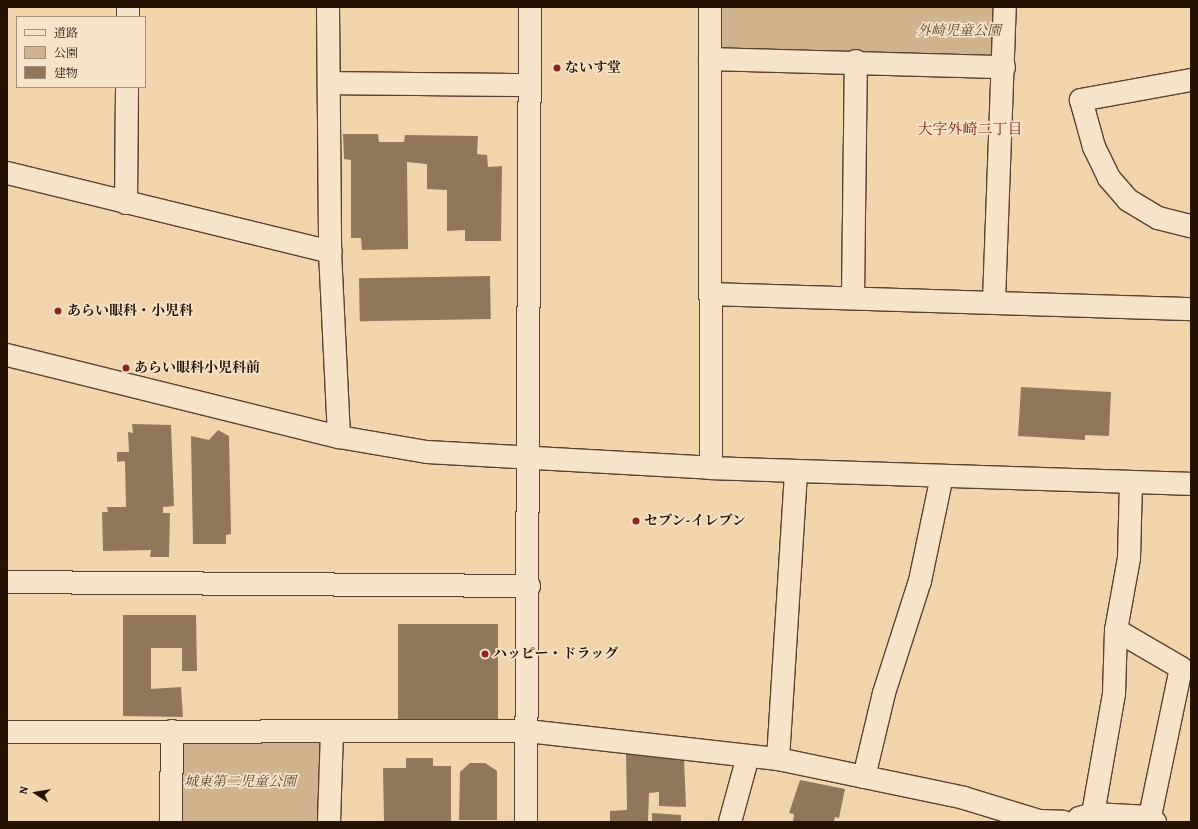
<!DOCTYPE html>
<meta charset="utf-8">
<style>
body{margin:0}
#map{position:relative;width:1198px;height:829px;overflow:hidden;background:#f1d4aa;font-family:Alegreya,"Noto Serif JP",serif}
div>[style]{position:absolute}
.green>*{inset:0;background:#ceb38d}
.building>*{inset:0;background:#907759;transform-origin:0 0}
.roads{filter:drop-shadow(1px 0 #59422c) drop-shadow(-1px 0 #59422c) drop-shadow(0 1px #59422c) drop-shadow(0 -1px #59422c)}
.minor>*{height:22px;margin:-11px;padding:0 11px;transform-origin:11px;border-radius:11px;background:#f6e3c8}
.dots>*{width:11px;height:11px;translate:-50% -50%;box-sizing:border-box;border:2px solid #f6e3c8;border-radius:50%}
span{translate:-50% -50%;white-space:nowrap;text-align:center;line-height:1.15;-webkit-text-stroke:3.5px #f6e3c8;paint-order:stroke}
.park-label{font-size:14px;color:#614a33;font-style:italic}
.poi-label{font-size:14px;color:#261202;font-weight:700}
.left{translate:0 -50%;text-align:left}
.neighbourhood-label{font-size:15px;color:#7a1f14}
.frame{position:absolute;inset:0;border:8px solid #261202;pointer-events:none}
.legend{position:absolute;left:16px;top:16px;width:130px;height:72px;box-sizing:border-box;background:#f6e3c8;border:1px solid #a38f79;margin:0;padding:5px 7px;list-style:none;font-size:12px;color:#261202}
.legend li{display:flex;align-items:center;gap:8px;height:20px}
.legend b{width:20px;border:1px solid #a38f79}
.north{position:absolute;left:16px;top:773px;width:40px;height:40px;-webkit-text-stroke:3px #f6e3c8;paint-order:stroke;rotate:282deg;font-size:11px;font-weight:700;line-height:16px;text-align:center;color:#261202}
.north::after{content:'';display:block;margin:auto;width:14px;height:18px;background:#261202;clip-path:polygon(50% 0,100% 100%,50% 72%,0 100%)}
</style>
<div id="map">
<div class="green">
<div style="clip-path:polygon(718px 7px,995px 7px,993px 56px,717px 48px)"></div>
<div style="clip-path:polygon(186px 740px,318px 742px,323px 750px,322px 822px,177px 822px,178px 749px)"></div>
</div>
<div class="building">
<div style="clip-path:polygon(343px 134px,378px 134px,379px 142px,404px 142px,405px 135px,478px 136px,477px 154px,487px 155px,488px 167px,502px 166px,501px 241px,465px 241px,465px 230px,447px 231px,447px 190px,427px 189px,427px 164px,407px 162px,408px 249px,362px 250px,361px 238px,351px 238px,351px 160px,344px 159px)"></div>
<div style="left:490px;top:276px;width:43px;height:131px;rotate:89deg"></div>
<div style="clip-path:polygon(1021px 387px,1111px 392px,1109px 436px,1085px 435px,1085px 440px,1018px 436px)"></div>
<div style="clip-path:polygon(132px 424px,171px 425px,174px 506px,163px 507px,163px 513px,170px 513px,169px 557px,150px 557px,151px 550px,103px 551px,102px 512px,108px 512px,107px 507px,126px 507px,125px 461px,117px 462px,117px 452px,129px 452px,128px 432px,133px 433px)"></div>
<div style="clip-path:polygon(218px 430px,229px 436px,231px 534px,226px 535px,226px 544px,193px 544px,191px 436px,209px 440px)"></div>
<div style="clip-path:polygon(123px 615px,196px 615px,197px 671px,182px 671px,182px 648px,151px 648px,151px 689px,181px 687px,183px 717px,123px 716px)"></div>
<div style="left:398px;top:624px;width:100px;height:97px"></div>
<div style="clip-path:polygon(626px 754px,684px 759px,686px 807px,659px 806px,659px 792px,649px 793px,648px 822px,610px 822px,610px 811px,627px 810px)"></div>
<div style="clip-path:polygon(406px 758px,433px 758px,433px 766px,451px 766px,451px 821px,384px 821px,383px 768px,406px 768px)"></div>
<div style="clip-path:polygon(470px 763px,485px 763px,497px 771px,497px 820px,459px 820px,460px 772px)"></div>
<div style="clip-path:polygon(800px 780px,845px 789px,839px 818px,835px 817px,834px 822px,793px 822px,794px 814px,789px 813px)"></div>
<div style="clip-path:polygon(652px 813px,681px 815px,681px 822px,652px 822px)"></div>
</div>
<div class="roads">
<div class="minor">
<div style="left:328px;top:7px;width:245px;rotate:89.5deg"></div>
<div style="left:330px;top:252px;width:185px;rotate:87.2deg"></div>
<div style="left:710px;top:7px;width:461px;rotate:89.9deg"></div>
<div style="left:128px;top:17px;width:10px;rotate:-90deg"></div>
<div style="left:710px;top:59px;width:294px;rotate:1.6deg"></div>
<div style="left:1191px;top:80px;width:112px;rotate:169.7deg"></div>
<div style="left:1081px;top:100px;width:49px;rotate:74.5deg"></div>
<div style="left:1094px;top:147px;width:34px;rotate:64deg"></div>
<div style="left:1109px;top:178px;width:29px;rotate:49deg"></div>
<div style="left:1128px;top:200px;width:35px;rotate:31deg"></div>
<div style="left:1158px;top:218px;width:34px;rotate:14deg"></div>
<div style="left:329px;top:83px;width:199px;rotate:0.6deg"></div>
<div style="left:7px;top:173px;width:333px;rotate:13.7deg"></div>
<div style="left:126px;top:203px;width:116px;rotate:-89.5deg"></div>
<div style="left:712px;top:294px;width:479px;rotate:1.8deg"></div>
<div style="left:853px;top:297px;width:236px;rotate:-89.3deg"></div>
<div style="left:994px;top:301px;width:294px;rotate:-87.9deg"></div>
<div style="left:7px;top:355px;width:342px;rotate:13.9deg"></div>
<div style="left:339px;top:437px;width:89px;rotate:9.7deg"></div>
<div style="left:427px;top:452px;width:284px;rotate:3.2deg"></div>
<div style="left:711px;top:468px;width:480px;rotate:1.9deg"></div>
<div style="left:1131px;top:482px;width:76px;rotate:91.5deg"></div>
<div style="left:1129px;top:558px;width:73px;rotate:100.2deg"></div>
<div style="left:1116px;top:630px;width:75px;rotate:30.3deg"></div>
<div style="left:1181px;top:668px;width:152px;rotate:101.8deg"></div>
<div style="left:7px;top:582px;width:522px;rotate:0.44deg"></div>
<div style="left:7px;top:732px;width:520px;rotate:-0.11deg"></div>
<div style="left:527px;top:731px;width:253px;rotate:6.4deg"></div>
<div style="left:778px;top:759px;width:190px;rotate:11.8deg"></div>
<div style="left:964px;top:798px;width:78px;rotate:17deg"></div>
<div style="left:1039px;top:821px;width:24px;rotate:2deg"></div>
<div style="left:778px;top:759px;width:288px;rotate:-86.4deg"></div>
<div style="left:864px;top:777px;width:86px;rotate:-76.6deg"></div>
<div style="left:884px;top:693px;width:118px;rotate:-72.2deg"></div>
<div style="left:920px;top:581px;width:107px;rotate:-78.2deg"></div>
<div style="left:1093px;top:814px;width:122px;rotate:-80.1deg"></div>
<div style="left:1114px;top:694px;width:64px;rotate:-88.2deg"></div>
<div style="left:1079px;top:818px;width:15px;rotate:-16deg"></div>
<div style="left:1093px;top:814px;width:57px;rotate:3deg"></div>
<div style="left:1150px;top:817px;width:7px;rotate:45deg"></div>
<div style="left:171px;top:822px;width:91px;rotate:-89.4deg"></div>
<div style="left:329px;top:822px;width:91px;rotate:-88.1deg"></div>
<div style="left:526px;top:822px;width:815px;rotate:-89.72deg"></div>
<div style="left:730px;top:822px;width:68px;rotate:-74.7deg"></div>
</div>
</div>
<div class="dots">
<div style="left:557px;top:68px;background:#8f2418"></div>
<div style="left:58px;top:311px;background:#8f2418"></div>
<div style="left:126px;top:368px;background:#8f2418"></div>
<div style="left:636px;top:521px;background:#8f2418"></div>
<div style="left:485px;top:654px;background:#8f2418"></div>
</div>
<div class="park-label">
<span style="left:959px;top:31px">外崎児童公園</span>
<span style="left:240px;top:782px">城東第二児童公園</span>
</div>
<div class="poi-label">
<span class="left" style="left:565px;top:68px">ないす堂</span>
<span class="left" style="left:67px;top:311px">あらい眼科・小児科</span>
<span class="left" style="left:134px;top:368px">あらい眼科小児科前</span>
<span class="left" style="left:644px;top:521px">セブン-イレブン</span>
<span class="left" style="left:493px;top:654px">ハッピー・ドラッグ</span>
</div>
<div class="neighbourhood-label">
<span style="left:970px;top:130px">大字外崎二丁目</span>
</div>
<div class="frame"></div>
<ul class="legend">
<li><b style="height:5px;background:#f6e3c8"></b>道路</li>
<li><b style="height:11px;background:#ceb38d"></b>公園</li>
<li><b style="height:11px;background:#907759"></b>建物</li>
</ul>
<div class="north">N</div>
</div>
